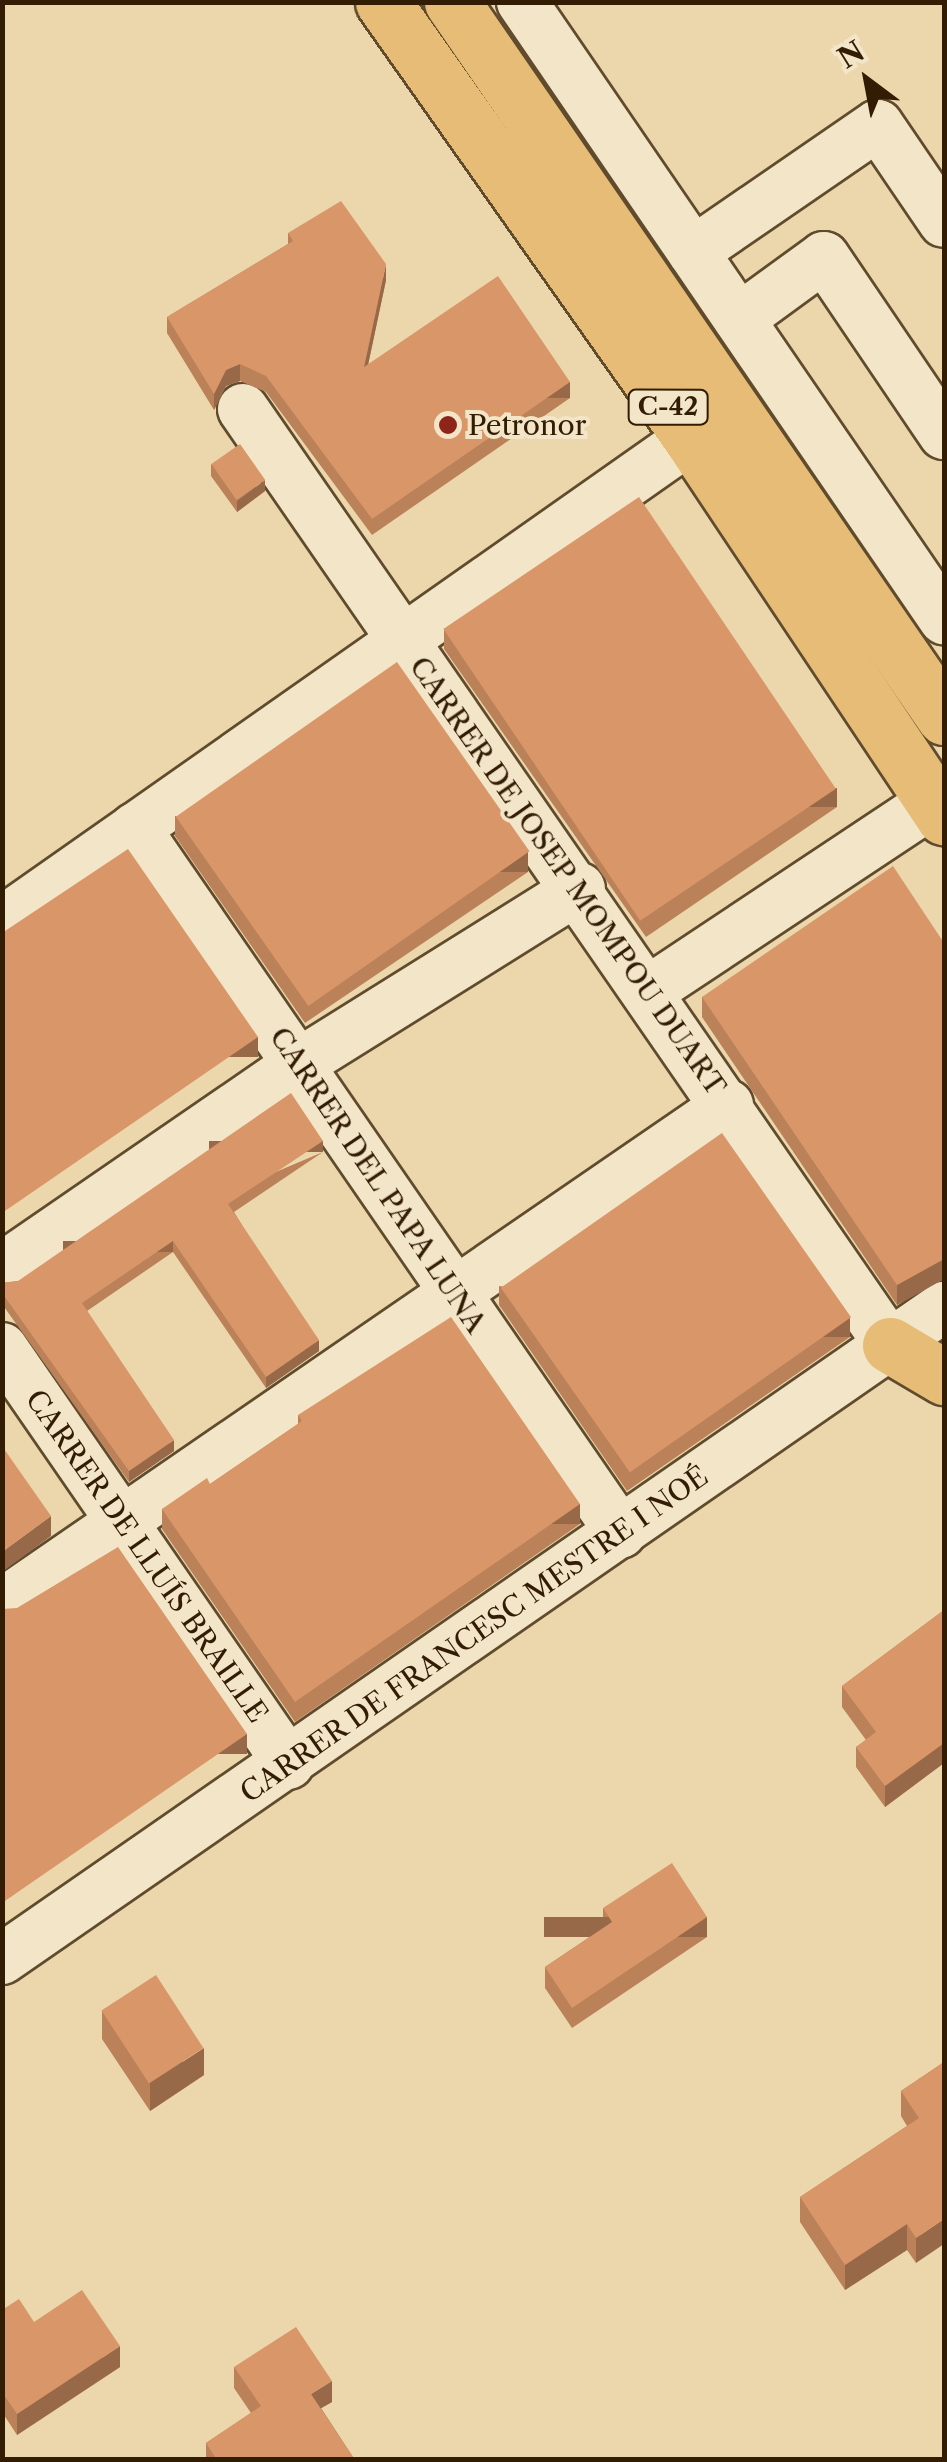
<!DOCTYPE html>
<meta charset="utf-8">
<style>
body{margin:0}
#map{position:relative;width:947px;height:2462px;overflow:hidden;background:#ebd7ab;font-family:"Libre Caslon Text",serif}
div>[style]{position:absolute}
.roads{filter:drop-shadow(2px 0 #604b2d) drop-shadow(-2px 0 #604b2d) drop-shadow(0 2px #604b2d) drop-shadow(0 -2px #604b2d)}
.street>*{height:50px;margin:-25px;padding:0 25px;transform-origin:25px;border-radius:25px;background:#f2e5c8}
.primary>*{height:55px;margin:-27.5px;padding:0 27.5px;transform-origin:27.5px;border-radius:27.5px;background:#e6bc76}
.wall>*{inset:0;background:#bb8159;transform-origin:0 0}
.shaded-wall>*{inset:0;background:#986949;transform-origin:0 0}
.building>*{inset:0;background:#d99668;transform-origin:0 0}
.dots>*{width:28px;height:28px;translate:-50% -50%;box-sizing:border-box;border:5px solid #f2e5c8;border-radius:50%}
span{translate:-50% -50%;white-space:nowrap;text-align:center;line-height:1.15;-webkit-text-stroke:8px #f2e5c8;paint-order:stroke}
.shield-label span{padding:2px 8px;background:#f2e5c8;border:2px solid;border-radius:8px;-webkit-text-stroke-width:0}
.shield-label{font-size:25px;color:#321c03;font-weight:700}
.poi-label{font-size:28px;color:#321c03}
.left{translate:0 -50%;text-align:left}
.street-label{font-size:28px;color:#321c03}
.frame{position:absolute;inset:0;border:5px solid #321c03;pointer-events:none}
.north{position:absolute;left:817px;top:30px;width:100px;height:100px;-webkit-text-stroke:8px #f2e5c8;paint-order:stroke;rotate:328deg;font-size:28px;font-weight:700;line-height:40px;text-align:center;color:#321c03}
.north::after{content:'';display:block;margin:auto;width:35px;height:45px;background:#321c03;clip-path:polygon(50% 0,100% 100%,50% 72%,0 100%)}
</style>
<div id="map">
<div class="roads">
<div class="street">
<div style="left:522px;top:2px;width:748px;rotate:55.63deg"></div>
<div style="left:693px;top:252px;width:224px;rotate:-34.5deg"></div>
<div style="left:878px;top:125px;width:117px;rotate:55.8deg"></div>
<div style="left:739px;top:319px;width:105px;rotate:-36.1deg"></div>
<div style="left:824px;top:257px;width:214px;rotate:55.9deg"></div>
<div style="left:243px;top:409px;width:1138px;rotate:55.35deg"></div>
<div style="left:135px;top:828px;width:856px;rotate:55.42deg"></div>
<div style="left:2px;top:922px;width:842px;rotate:-35.09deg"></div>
<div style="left:650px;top:990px;width:340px;rotate:-33.6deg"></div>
<div style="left:2px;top:1268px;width:362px;rotate:-34.5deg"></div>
<div style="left:300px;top:1063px;width:330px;rotate:-32deg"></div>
<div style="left:2px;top:1348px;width:505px;rotate:55.4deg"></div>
<div style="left:2px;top:1604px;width:881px;rotate:-34.5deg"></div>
<div style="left:2px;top:1959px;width:1146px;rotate:-34.69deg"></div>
</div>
<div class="primary">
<div style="left:383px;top:2px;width:534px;rotate:54.76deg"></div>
<div style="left:691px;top:438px;width:456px;rotate:56.3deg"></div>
<div style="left:452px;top:2px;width:868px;rotate:55.47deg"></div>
<div style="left:890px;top:1345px;width:63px;rotate:30.7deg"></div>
</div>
</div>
<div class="wall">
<div style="left:944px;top:85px;width:37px;height:2px;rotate:90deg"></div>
<div style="clip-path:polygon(288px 233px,386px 280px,368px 365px,570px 398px,372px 535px,266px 392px,240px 381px,226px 386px,214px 410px,167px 333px,167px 317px,288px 244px)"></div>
<div style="clip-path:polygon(211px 464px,265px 491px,237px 512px,211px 476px)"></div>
<div style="clip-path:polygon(444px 630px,837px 807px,646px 937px,444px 649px)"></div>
<div style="clip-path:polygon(175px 816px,528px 872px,305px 1023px,175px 836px)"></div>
<div style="clip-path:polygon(944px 943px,944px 1279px,897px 1305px,702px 1017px,702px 997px)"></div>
<div style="clip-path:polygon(323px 1152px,234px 1212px,319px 1351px,266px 1388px,173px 1252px,87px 1311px,174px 1451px,129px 1482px,2px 1304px,2px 1283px,18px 1281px)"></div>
<div style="clip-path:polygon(499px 1286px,850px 1337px,627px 1491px,499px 1305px)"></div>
<div style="clip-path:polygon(298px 1415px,580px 1524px,295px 1722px,162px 1529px,162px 1509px,210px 1484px,298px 1424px)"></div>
<div style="clip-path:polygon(944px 1610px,944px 1763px,885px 1807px,856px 1767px,856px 1747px,866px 1740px,842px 1707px,842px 1686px)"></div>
<div style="clip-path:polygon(603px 1908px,707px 1937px,572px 2028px,545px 1988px,545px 1967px,603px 1928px)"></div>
<div style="clip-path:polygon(102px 2011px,204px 2075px,150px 2111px,102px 2039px)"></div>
<div style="clip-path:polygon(944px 2062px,916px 2263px,907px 2250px,845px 2290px,800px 2222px,800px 2197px,907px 2126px,901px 2116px,901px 2091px)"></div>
<div style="clip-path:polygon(2px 2310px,34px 2322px,120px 2367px,17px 2435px,2px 2412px)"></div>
<div style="clip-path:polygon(234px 2367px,332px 2402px,321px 2408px,355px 2460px,206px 2460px,206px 2443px,251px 2413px,234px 2388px)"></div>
</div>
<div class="shaded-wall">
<div style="clip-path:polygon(386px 264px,386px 280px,364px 384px,364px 367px)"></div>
<div style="clip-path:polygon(240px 364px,240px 381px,226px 386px,214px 410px,214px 394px,226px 370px)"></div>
<div style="left:570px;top:382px;width:16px;height:241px;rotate:90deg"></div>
<div style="clip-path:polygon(265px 480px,265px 491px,237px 512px,237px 501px)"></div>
<div style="left:837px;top:788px;width:19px;height:231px;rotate:90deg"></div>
<div style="left:528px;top:852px;width:20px;height:270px;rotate:90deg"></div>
<div style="left:258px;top:1037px;width:20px;height:311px;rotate:90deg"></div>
<div style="left:323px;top:1141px;width:11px;height:114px;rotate:90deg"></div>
<div style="left:173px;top:1241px;width:11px;height:110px;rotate:90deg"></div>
<div style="clip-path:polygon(944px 1259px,944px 1279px,897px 1305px,897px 1285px)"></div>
<div style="left:850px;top:1318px;width:19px;height:271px;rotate:90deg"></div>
<div style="clip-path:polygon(319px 1340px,319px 1351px,266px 1388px,266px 1377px)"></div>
<div style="clip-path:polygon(174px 1440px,174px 1451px,129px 1482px,129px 1471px)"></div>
<div style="left:580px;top:1504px;width:20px;height:347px;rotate:90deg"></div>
<div style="clip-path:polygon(51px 1516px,51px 1536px,2px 1572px,2px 1552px)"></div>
<div style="left:247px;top:1734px;width:20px;height:298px;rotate:90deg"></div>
<div style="clip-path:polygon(944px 1743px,944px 1763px,885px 1807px,885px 1786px)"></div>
<div style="left:707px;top:1917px;width:20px;height:163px;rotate:90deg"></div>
<div style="clip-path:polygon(204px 2048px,204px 2075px,150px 2111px,150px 2083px)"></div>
<div style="clip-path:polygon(944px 2219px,944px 2244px,916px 2263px,916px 2238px)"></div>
<div style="clip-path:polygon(907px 2224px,907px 2250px,845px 2290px,845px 2265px)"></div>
<div style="clip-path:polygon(120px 2346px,120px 2367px,17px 2435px,17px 2414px)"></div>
<div style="clip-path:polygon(332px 2381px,332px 2402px,311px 2414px,311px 2394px)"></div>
</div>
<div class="building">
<div style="clip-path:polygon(341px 201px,386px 264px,364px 367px,498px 276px,570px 382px,372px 519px,266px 376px,240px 364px,226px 370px,214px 394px,167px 317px,293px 241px,288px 233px)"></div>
<div style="left:240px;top:444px;width:44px;height:35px;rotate:55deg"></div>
<div style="left:639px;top:497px;width:352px;height:236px;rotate:56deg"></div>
<div style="left:397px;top:662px;width:231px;height:270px;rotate:55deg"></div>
<div style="clip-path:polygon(128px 849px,258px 1037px,2px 1213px,2px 933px)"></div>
<div style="clip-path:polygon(893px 866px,944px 943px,944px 1259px,897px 1285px,702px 997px)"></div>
<div style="clip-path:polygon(291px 1093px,323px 1141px,228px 1204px,319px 1340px,266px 1377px,173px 1241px,82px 1303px,174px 1440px,129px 1471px,2px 1293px,2px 1283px,18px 1281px)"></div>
<div style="left:722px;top:1133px;width:225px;height:270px;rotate:55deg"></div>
<div style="clip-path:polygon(451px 1317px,580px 1504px,295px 1702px,162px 1509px,207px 1478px,210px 1484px,302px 1421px,298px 1415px)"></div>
<div style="clip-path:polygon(2px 1446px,51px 1516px,2px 1552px)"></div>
<div style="clip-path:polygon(118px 1547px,247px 1734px,2px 1903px,2px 1609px,17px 1608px)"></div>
<div style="clip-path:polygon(944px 1610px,944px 1743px,885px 1786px,856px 1747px,876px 1732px,842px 1686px)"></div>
<div style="clip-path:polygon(672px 1863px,707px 1917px,572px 2008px,545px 1967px,612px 1922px,603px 1908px)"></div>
<div style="left:156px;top:1975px;width:87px;height:65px;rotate:57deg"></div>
<div style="clip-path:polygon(944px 2062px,944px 2219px,916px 2238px,907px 2224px,845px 2265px,800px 2197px,919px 2118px,901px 2091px)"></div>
<div style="clip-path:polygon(82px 2290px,120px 2346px,17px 2414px,2px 2392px,2px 2310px,19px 2299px,34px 2322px)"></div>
<div style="clip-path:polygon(296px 2327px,332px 2381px,311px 2394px,355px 2460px,217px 2460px,206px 2443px,261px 2406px,234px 2367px)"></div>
</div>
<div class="dots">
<div style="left:448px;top:425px;background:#8f2418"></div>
</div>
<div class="shield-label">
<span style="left:668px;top:407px">C-42</span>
</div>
<div class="poi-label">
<span class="left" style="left:468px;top:425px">Petronor</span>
</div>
<div class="street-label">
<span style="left:568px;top:876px;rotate:55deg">CARRER DE JOSEP MOMPOU DUART</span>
<span style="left:378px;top:1180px;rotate:56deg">CARRER DEL PAPA LUNA</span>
<span style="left:147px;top:1556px;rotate:55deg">CARRER DE LLUÍS BRAILLE</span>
<span style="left:474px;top:1634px;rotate:-35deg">CARRER DE FRANCESC MESTRE I NOÉ</span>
</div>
<div class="frame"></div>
<div class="north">N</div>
</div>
